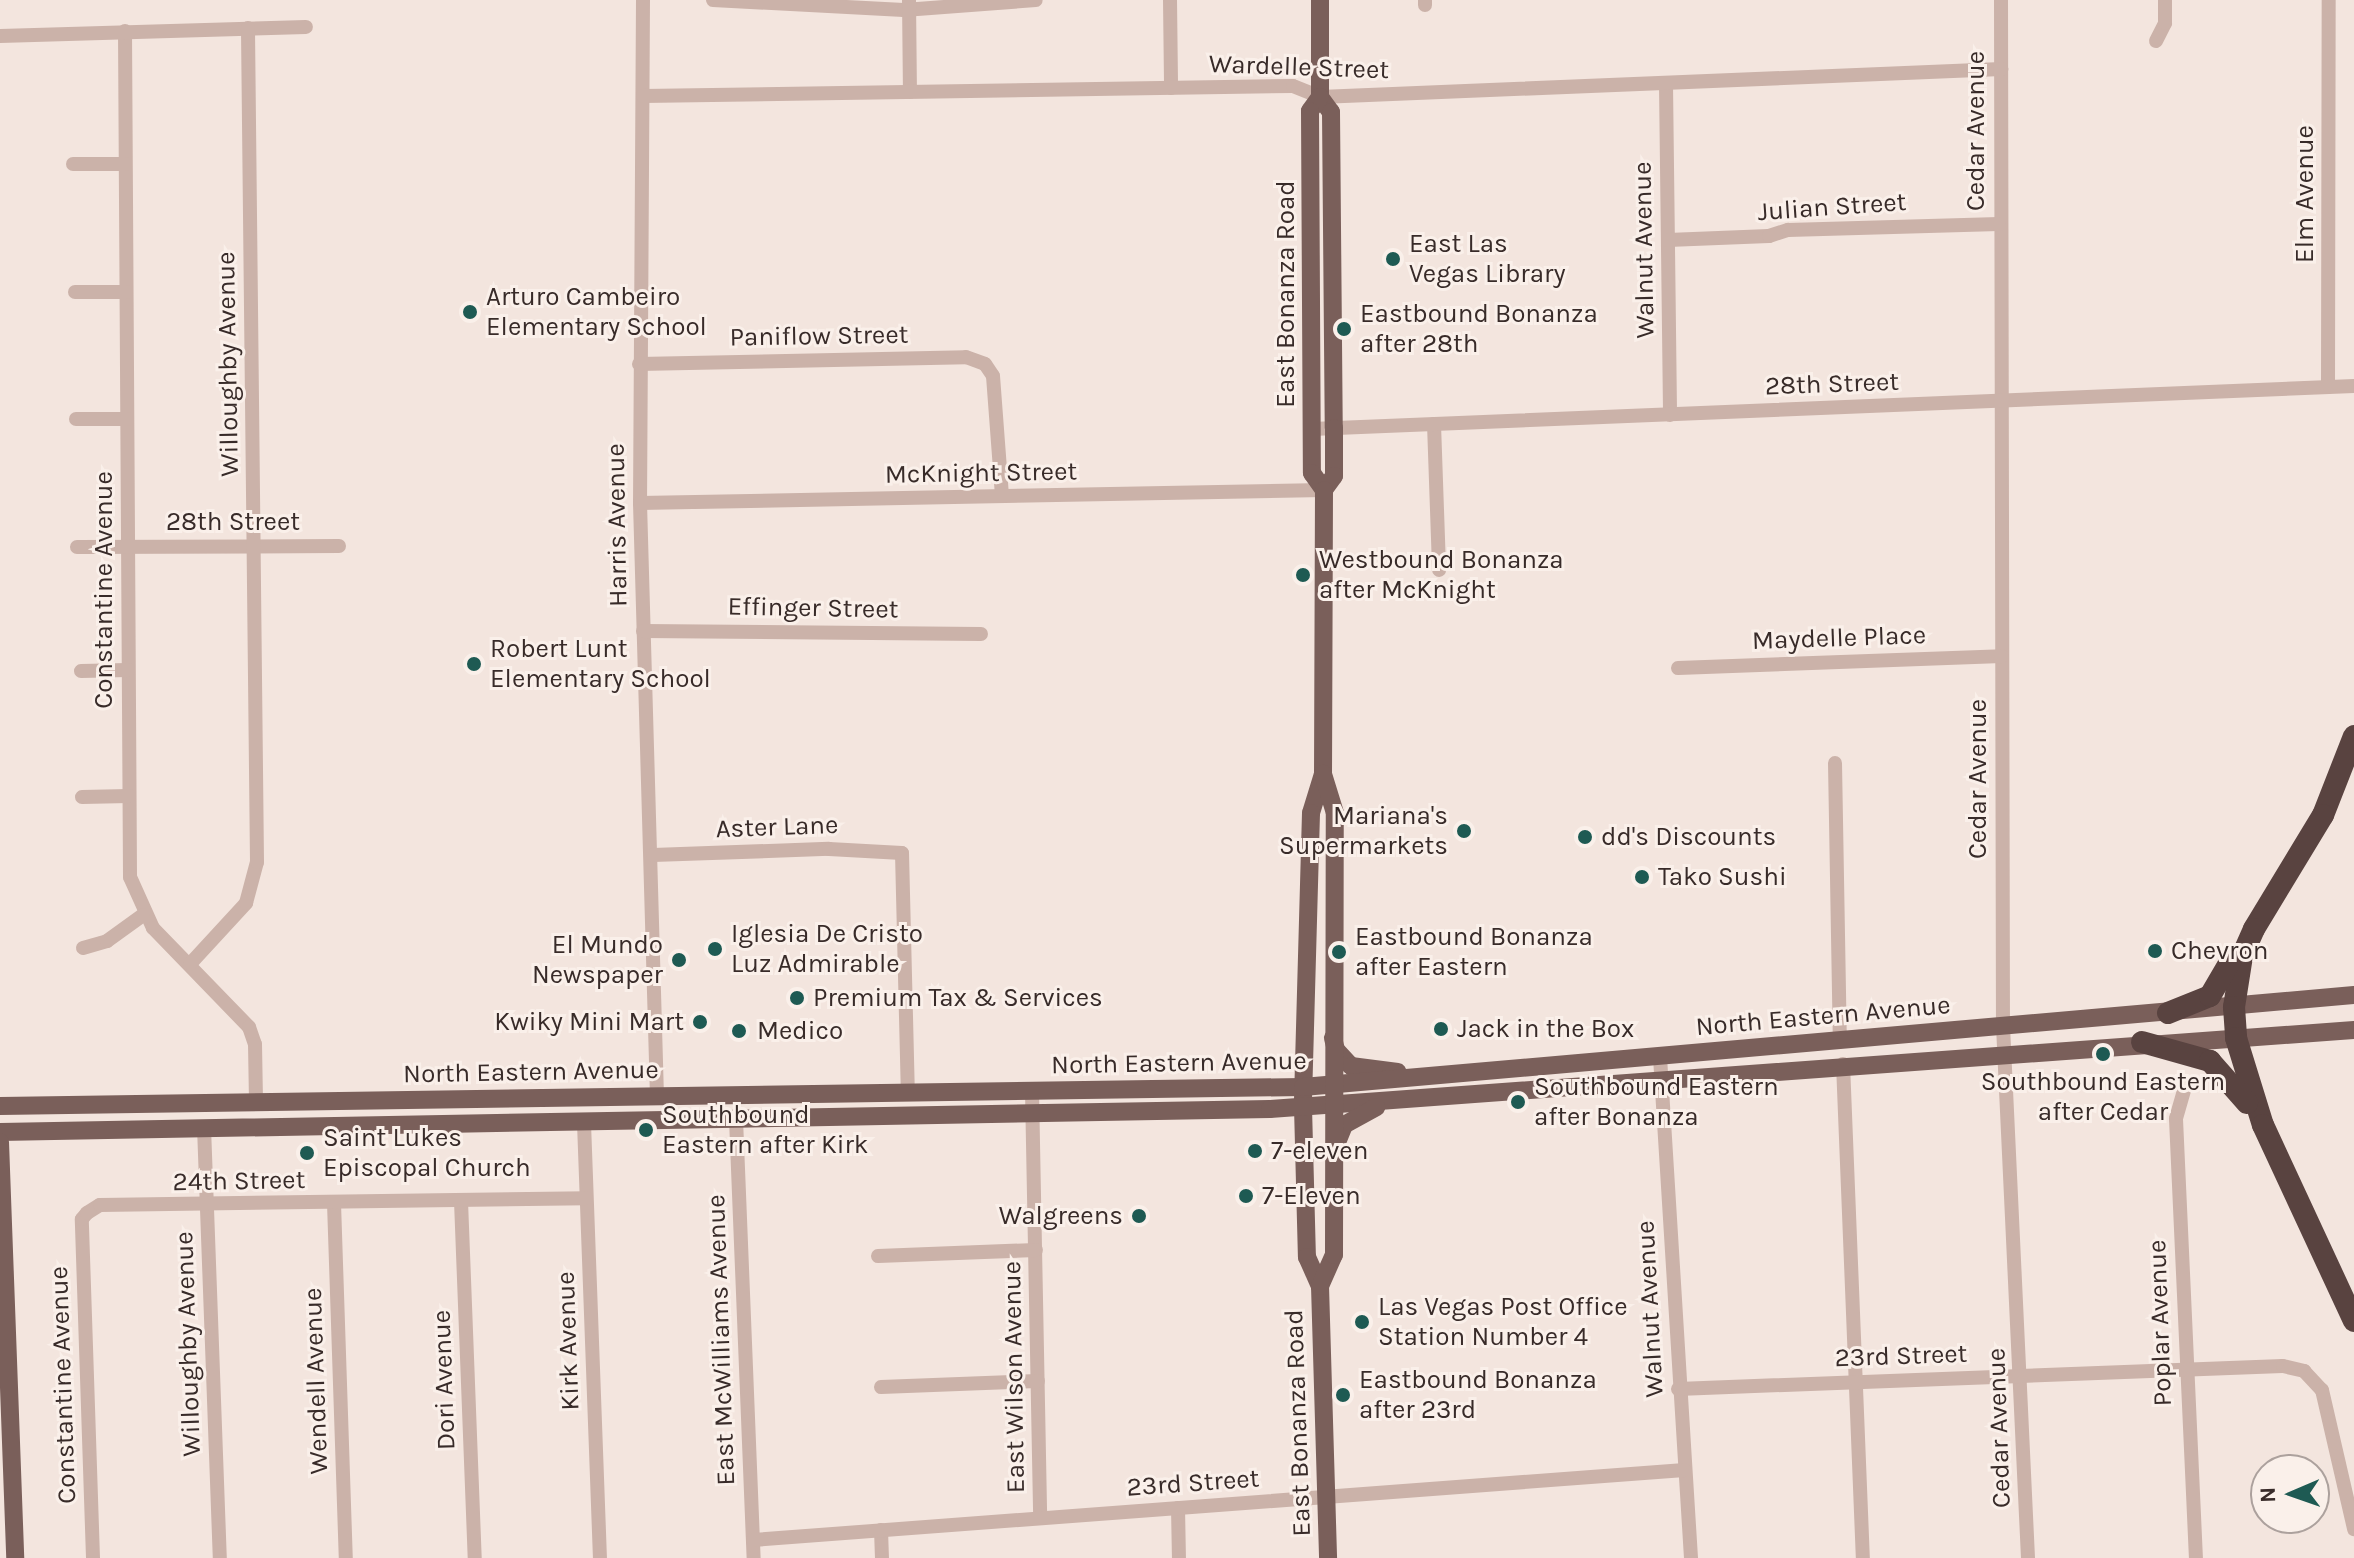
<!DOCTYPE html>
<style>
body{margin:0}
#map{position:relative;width:2354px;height:1558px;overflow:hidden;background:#f3e5de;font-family:Karla,sans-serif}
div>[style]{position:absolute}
.minor>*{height:14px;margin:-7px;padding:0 7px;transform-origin:7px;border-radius:7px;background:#cbb2a9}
.major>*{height:18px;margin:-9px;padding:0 9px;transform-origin:9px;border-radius:9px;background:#7a5f5a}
.highway>*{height:22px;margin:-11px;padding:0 11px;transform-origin:11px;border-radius:11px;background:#594340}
.dots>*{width:22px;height:22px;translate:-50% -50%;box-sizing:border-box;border:4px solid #faf0ea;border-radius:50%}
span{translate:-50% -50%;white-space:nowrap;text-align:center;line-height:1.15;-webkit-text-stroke:6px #faf0ea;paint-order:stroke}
.street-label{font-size:26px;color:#382b29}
.poi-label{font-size:26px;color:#382b29}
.left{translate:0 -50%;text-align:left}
.right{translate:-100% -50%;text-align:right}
.north{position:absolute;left:2250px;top:1454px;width:80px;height:80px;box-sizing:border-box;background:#faf0ea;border:2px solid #aca19d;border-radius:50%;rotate:268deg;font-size:22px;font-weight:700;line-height:32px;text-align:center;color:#382b29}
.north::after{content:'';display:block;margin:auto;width:28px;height:36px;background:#1e5a53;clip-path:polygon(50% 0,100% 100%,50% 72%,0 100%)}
</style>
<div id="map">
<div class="minor">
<div style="left:643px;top:0;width:503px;rotate:90.34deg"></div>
<div style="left:640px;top:503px;width:593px;rotate:88.36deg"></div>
<div style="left:713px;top:0;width:191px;rotate:3deg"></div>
<div style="left:904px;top:10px;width:132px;rotate:-4.3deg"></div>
<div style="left:909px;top:0;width:92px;rotate:89.4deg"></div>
<div style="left:1170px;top:0;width:88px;rotate:89.3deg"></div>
<div style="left:1425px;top:0;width:5px;rotate:90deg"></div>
<div style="left:2001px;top:0;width:1026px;rotate:89.89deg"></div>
<div style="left:2003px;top:1026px;width:533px;rotate:87.31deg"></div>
<div style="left:125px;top:31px;width:846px;rotate:89.66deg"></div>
<div style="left:130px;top:877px;width:56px;rotate:65.7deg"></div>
<div style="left:153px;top:928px;width:138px;rotate:45.9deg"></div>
<div style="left:249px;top:1027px;width:18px;rotate:71deg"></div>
<div style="left:255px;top:1044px;width:59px;rotate:89deg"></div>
<div style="left:0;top:36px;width:306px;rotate:-1.7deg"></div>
<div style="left:2156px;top:41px;width:20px;rotate:-63deg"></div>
<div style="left:2165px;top:23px;width:23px;rotate:-90deg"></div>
<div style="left:1666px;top:84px;width:331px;rotate:89.3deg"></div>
<div style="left:643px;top:96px;width:650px;rotate:-0.88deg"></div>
<div style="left:1293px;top:86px;width:29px;rotate:22deg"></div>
<div style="left:1320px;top:97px;width:682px;rotate:-2.35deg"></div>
<div style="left:73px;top:164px;width:52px"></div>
<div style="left:1668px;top:240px;width:101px;rotate:-2.3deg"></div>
<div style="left:1769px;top:236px;width:20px;rotate:-18deg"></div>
<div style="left:1788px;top:230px;width:211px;rotate:-1.6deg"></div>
<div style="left:75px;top:292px;width:51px"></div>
<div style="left:639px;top:364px;width:327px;rotate:-1.2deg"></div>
<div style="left:966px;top:357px;width:20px;rotate:20deg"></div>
<div style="left:985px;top:364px;width:14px;rotate:56deg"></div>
<div style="left:993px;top:376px;width:120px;rotate:85.7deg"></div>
<div style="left:2328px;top:387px;width:387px;rotate:-89.9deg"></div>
<div style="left:76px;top:419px;width:51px"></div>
<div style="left:1434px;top:424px;width:146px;rotate:88deg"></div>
<div style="left:1312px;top:429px;width:1043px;rotate:-2.36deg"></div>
<div style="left:640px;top:503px;width:684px;rotate:-1.09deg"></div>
<div style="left:77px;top:547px;width:262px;rotate:-0.2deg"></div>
<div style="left:643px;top:631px;width:338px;rotate:0.5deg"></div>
<div style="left:1678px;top:668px;width:324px;rotate:-2.1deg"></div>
<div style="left:81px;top:671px;width:47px;rotate:-1.2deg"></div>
<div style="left:1835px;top:763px;width:277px;rotate:89deg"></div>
<div style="left:82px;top:797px;width:47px;rotate:-1.2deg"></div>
<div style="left:653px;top:855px;width:176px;rotate:-2deg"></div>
<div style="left:829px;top:849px;width:73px;rotate:3.1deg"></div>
<div style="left:902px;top:853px;width:241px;rotate:88.6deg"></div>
<div style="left:83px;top:948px;width:25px;rotate:-16deg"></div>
<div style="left:107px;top:941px;width:44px;rotate:-35.8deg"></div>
<div style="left:190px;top:964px;width:83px;rotate:-47.4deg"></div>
<div style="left:246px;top:903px;width:42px;rotate:-75deg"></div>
<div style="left:257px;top:862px;width:834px;rotate:-90.62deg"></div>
<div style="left:1660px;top:1057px;width:502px;rotate:86.46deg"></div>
<div style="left:1843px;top:1064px;width:494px;rotate:87.7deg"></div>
<div style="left:2185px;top:1087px;width:33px;rotate:106deg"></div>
<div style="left:2176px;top:1119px;width:439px;rotate:87.4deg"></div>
<div style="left:1032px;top:1091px;width:427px;rotate:88.9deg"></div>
<div style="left:736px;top:1119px;width:439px;rotate:87.7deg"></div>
<div style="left:584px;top:1123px;width:435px;rotate:87.9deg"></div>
<div style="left:204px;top:1127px;width:431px;rotate:87.9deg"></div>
<div style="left:461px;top:1201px;width:357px;rotate:87.8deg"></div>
<div style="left:334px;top:1203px;width:355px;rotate:88.1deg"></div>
<div style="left:878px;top:1256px;width:158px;rotate:-2.2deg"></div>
<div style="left:881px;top:1387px;width:157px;rotate:-2.2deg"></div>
<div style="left:1678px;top:1389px;width:605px;rotate:-2.18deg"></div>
<div style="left:2283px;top:1366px;width:22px;rotate:13deg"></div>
<div style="left:2304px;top:1371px;width:26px;rotate:47deg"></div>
<div style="left:2322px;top:1390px;width:143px;rotate:77deg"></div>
<div style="left:1178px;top:1508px;width:50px;rotate:88.9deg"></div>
<div style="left:881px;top:1530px;width:28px;rotate:88deg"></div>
<div style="left:753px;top:1540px;width:934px;rotate:-4.3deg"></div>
<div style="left:93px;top:1558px;width:339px;rotate:-91.9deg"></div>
<div style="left:82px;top:1219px;width:8px;rotate:-50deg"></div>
<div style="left:87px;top:1213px;width:15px;rotate:-32deg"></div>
<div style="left:100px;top:1205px;width:486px;rotate:-0.8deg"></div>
</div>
<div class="major">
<div style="left:1320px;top:0;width:97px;rotate:90deg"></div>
<div style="left:1320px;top:97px;width:19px;rotate:54deg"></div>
<div style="left:1331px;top:112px;width:316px;rotate:89.5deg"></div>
<div style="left:1334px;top:428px;width:48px;rotate:90deg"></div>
<div style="left:1334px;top:476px;width:17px;rotate:126deg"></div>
<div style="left:1320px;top:97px;width:17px;rotate:126deg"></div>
<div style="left:1310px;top:111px;width:362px;rotate:89.7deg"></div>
<div style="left:1312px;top:473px;width:21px;rotate:55deg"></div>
<div style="left:1324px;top:490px;width:284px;rotate:90.2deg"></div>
<div style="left:1323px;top:774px;width:41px;rotate:107.1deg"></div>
<div style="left:1311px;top:813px;width:294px;rotate:91.6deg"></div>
<div style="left:1303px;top:1107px;width:150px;rotate:88.5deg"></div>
<div style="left:1307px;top:1257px;width:32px;rotate:66deg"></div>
<div style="left:1320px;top:1286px;width:272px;rotate:88.3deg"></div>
<div style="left:1333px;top:1038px;width:12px;rotate:76deg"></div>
<div style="left:1336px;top:1050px;width:22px;rotate:47deg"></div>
<div style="left:1351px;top:1066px;width:47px;rotate:7.3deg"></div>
<div style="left:0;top:1106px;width:1303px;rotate:-0.84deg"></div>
<div style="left:1303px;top:1087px;width:1055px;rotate:-5deg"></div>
<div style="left:0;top:1132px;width:1270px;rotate:-1.04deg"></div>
<div style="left:1270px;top:1109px;width:1087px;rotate:-4.17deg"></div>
<div style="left:0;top:1142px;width:416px;rotate:87.9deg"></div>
<div style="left:1336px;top:1145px;width:22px;rotate:-68deg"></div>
<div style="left:1344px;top:1125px;width:37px;rotate:-29deg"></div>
<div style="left:1320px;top:1286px;width:34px;rotate:-66deg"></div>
<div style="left:1334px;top:1255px;width:442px;rotate:-89.9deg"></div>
<div style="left:1335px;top:813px;width:41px;rotate:-107.1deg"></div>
</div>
<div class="highway">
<div style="left:2354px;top:736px;width:85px;rotate:111.4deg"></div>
<div style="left:2323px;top:815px;width:133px;rotate:121.2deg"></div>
<div style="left:2254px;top:929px;width:30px;rotate:114deg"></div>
<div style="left:2242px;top:956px;width:52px;rotate:98.9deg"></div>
<div style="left:2234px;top:1007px;width:31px;rotate:86deg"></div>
<div style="left:2236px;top:1038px;width:91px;rotate:72.8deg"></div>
<div style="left:2263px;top:1125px;width:216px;rotate:65.1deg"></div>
<div style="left:2168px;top:1013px;width:45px;rotate:-22deg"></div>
<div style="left:2210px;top:996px;width:42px;rotate:-59.7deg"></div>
<div style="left:2142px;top:1042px;width:71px;rotate:15.6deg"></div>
<div style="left:2210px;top:1061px;width:56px;rotate:48.6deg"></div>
</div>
<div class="dots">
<div style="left:1393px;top:259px;background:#1e5a53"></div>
<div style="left:470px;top:312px;background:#1e5a53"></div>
<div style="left:1344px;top:329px;background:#1e5a53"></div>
<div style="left:1303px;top:575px;background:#1e5a53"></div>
<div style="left:474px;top:664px;background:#1e5a53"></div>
<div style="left:1464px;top:831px;background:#1e5a53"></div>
<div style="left:1585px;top:837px;background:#1e5a53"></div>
<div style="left:1642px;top:877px;background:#1e5a53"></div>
<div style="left:715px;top:949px;background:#1e5a53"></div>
<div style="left:2155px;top:951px;background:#1e5a53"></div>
<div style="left:1339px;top:952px;background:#1e5a53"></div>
<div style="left:679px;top:960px;background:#1e5a53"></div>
<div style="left:797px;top:998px;background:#1e5a53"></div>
<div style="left:700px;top:1022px;background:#1e5a53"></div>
<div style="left:1441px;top:1029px;background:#1e5a53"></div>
<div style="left:739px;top:1031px;background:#1e5a53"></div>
<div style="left:2103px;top:1054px;background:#1e5a53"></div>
<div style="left:1518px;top:1102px;background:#1e5a53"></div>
<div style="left:646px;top:1130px;background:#1e5a53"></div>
<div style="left:1255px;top:1151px;background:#1e5a53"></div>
<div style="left:307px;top:1153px;background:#1e5a53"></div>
<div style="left:1246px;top:1196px;background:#1e5a53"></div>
<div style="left:1139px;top:1216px;background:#1e5a53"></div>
<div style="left:1362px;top:1322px;background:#1e5a53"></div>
<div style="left:1343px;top:1395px;background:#1e5a53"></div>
</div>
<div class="street-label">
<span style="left:1299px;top:67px;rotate:2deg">Wardelle Street</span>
<span style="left:1976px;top:131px;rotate:-90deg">Cedar Avenue</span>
<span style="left:2305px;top:194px;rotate:-90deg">Elm Avenue</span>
<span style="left:1832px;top:207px;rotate:-4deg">Julian Street</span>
<span style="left:1644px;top:250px;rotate:-91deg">Walnut Avenue</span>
<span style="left:1286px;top:294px;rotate:-90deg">East Bonanza Road</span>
<span style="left:819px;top:336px;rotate:-1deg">Paniflow Street</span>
<span style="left:228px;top:364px;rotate:-91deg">Willoughby Avenue</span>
<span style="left:1832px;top:384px;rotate:-2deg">28th Street</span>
<span style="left:981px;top:473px;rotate:-1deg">McKnight Street</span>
<span style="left:233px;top:522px">28th Street</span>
<span style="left:617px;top:525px;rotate:-91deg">Harris Avenue</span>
<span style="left:104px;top:590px;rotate:-90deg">Constantine Avenue</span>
<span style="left:813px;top:608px;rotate:1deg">Effinger Street</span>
<span style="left:1839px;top:638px;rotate:-2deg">Maydelle Place</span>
<span style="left:1978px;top:779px;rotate:-90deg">Cedar Avenue</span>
<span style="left:777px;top:827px;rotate:-2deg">Aster Lane</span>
<span style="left:1823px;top:1016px;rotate:-5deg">North Eastern Avenue</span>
<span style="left:1179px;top:1063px;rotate:-1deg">North Eastern Avenue</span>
<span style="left:531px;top:1072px;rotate:-1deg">North Eastern Avenue</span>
<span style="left:239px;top:1181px;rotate:-1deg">24th Street</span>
<span style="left:1650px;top:1309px;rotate:-93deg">Walnut Avenue</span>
<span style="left:2160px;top:1323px;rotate:-92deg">Poplar Avenue</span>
<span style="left:721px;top:1340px;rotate:-92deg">East McWilliams Avenue</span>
<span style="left:568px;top:1341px;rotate:-92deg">Kirk Avenue</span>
<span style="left:188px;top:1344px;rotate:-92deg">Willoughby Avenue</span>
<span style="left:1901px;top:1356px;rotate:-2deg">23rd Street</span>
<span style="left:1014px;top:1377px;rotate:-91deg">East Wilson Avenue</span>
<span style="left:444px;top:1380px;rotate:-92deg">Dori Avenue</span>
<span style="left:316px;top:1381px;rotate:-92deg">Wendell Avenue</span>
<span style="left:63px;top:1385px;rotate:-92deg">Constantine Avenue</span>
<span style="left:1298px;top:1423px;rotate:-92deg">East Bonanza Road</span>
<span style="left:1999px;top:1428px;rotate:-92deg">Cedar Avenue</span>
<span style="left:1193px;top:1483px;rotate:-4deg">23rd Street</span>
</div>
<div class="poi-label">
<span class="left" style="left:1409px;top:259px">East Las<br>Vegas Library</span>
<span class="left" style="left:486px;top:312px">Arturo Cambeiro<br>Elementary School</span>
<span class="left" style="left:1360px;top:329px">Eastbound Bonanza<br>after 28th</span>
<span class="left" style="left:1319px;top:575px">Westbound Bonanza<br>after McKnight</span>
<span class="left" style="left:490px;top:664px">Robert Lunt<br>Elementary School</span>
<span class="right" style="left:1448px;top:831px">Mariana's<br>Supermarkets</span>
<span class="left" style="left:1601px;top:837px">dd's Discounts</span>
<span class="left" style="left:1658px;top:877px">Tako Sushi</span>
<span class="left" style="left:731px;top:949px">Iglesia De Cristo<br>Luz Admirable</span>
<span class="left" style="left:1355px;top:952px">Eastbound Bonanza<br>after Eastern</span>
<span class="right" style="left:663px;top:960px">El Mundo<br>Newspaper</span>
<span class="left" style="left:2171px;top:951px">Chevron</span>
<span class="left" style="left:813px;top:998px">Premium Tax &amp; Services</span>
<span class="right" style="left:684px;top:1022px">Kwiky Mini Mart</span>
<span class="left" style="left:1457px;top:1029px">Jack in the Box</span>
<span class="left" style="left:757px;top:1031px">Medico</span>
<span style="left:2103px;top:1097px">Southbound Eastern<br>after Cedar</span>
<span class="left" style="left:1534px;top:1102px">Southbound Eastern<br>after Bonanza</span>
<span class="left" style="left:662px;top:1130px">Southbound<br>Eastern after Kirk</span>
<span class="left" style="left:323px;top:1153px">Saint Lukes<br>Episcopal Church</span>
<span class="left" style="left:1271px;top:1151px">7-eleven</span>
<span class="left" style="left:1262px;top:1196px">7-Eleven</span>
<span class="right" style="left:1123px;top:1216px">Walgreens</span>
<span class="left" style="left:1378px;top:1322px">Las Vegas Post Office<br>Station Number 4</span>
<span class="left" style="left:1359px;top:1395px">Eastbound Bonanza<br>after 23rd</span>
</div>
<div class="north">N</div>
</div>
